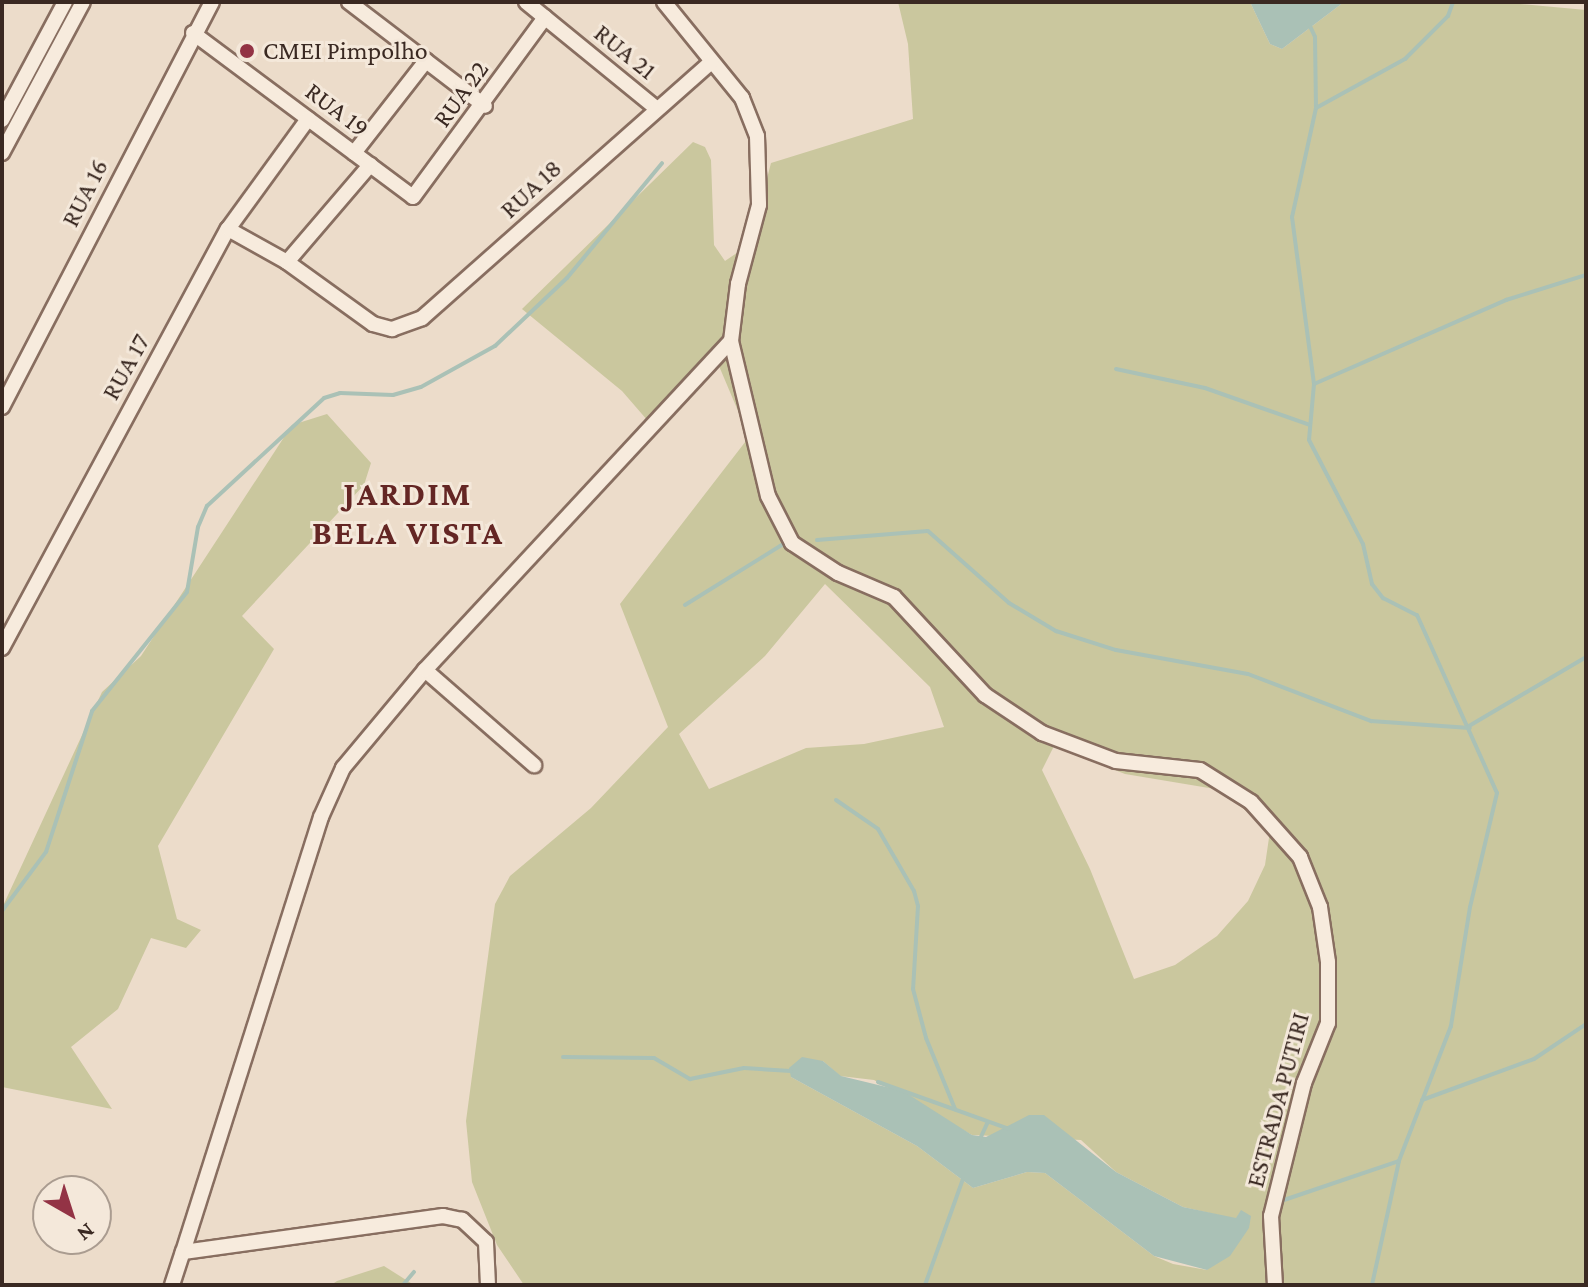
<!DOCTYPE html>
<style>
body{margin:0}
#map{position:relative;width:1588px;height:1287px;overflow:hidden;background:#ecdcca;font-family:"Crimson Pro",serif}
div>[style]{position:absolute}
.green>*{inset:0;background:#cac79e}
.water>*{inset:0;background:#aac1b6}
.stream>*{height:4px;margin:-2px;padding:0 2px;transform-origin:2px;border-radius:2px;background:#aac1b6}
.roads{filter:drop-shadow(2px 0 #886e60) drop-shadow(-2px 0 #886e60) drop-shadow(0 2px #886e60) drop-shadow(0 -2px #886e60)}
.minor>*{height:14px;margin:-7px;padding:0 7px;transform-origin:7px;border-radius:7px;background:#f7ebdd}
.dots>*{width:22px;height:22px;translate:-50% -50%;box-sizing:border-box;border:4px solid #f4e8da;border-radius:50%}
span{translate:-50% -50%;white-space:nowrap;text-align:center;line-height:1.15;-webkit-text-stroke:6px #f4e8da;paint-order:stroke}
.poi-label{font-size:26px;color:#3a2922}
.left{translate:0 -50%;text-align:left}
.street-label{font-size:26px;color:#3a2922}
.district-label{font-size:34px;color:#642624;font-weight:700;letter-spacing:2px}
.frame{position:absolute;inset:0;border:4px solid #3a2922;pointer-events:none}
.north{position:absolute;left:32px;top:1175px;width:80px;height:80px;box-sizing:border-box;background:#f4e8da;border:2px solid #aa9c90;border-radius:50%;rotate:141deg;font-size:22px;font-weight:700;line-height:32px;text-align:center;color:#3a2922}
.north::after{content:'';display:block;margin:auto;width:28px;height:36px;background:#933345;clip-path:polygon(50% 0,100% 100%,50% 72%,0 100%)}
</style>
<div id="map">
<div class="green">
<div style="clip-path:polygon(evenodd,898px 2px,1250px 2px,1270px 44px,1282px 49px,1344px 2px,1498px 2px,1586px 10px,1586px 1285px,524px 1285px,497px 1245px,472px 1182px,466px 1121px,495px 904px,510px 876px,591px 808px,668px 727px,620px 604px,749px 437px,719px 366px,648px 421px,622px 391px,522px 309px,693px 142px,705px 147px,711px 160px,714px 245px,725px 261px,750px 244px,771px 163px,913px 119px,908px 44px,898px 2px,825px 584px,930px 687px,944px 727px,864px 744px,806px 748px,709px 789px,679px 734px,765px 656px,825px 584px,898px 2px,1054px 746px,1125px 774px,1221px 790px,1270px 831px,1265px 865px,1248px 901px,1217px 936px,1175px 965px,1134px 979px,1090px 869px,1042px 770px,1054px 746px,898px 2px,823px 1061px,840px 1076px,874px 1080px,972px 1135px,1081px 1140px,1116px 1172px,1183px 1207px,1236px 1219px,1241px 1211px,1207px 1270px,1173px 1264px,1154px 1256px,1045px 1173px,1027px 1172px,973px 1188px,917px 1146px,791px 1077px,823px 1061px)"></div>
<div style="clip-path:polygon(327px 414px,371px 463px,364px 485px,242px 616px,274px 649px,158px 846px,177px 919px,201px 930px,186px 948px,151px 938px,118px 1009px,71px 1047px,112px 1109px,2px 1087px,2px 908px,102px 692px,141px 656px,292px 425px)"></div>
<div style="clip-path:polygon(384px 1266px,414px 1285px,331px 1285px,337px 1281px)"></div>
</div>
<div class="water">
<div style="clip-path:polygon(1250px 2px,1344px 2px,1282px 49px,1270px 44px)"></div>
<div style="clip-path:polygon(802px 1057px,823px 1061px,841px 1076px,903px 1091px,972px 1135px,986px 1137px,1029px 1115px,1044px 1115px,1116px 1172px,1183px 1207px,1236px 1218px,1241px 1210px,1251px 1216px,1249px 1228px,1230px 1256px,1207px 1270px,1154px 1256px,1045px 1173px,1027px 1172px,973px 1188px,917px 1146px,791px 1077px,789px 1068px)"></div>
</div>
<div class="stream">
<div style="left:1309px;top:24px;width:14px;rotate:65deg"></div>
<div style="left:1315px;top:37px;width:71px;rotate:89.2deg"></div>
<div style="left:1316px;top:108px;width:112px;rotate:102.4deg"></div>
<div style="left:1292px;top:217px;width:168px;rotate:82.5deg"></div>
<div style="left:1314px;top:384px;width:56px;rotate:95.1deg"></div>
<div style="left:1309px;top:440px;width:117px;rotate:62.6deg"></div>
<div style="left:1363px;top:544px;width:41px;rotate:77.3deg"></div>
<div style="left:1372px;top:584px;width:18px;rotate:52deg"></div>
<div style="left:1383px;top:598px;width:38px;rotate:27deg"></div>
<div style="left:1417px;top:615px;width:195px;rotate:65.8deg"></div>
<div style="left:1497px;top:793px;width:117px;rotate:103.3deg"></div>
<div style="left:1470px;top:907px;width:121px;rotate:99.1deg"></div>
<div style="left:1451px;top:1026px;width:145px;rotate:111.1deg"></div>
<div style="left:1399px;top:1161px;width:127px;rotate:102.3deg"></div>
<div style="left:1316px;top:108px;width:102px;rotate:-28.8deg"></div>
<div style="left:1405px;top:59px;width:61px;rotate:-45deg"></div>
<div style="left:1448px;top:16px;width:15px;rotate:-70deg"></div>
<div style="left:1116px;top:369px;width:91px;rotate:12.1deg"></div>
<div style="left:1205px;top:388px;width:111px;rotate:19.4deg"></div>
<div style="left:1314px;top:384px;width:210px;rotate:-23.6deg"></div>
<div style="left:1506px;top:300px;width:84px;rotate:-17.4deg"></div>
<div style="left:817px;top:540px;width:111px;rotate:-4.6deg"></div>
<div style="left:928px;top:531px;width:108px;rotate:41.6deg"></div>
<div style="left:1009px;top:603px;width:55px;rotate:30.8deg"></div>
<div style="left:1056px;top:631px;width:63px;rotate:17.6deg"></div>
<div style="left:1116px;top:650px;width:134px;rotate:10.3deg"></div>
<div style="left:1248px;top:674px;width:132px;rotate:20.9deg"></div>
<div style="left:1371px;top:721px;width:99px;rotate:4deg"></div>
<div style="left:685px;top:605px;width:118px;rotate:-31.8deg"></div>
<div style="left:1469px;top:726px;width:136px;rotate:-30.5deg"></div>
<div style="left:836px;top:800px;width:51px;rotate:34.6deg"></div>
<div style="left:878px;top:829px;width:72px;rotate:59.9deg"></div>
<div style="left:914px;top:891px;width:16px;rotate:75deg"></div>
<div style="left:918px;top:906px;width:83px;rotate:93.4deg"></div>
<div style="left:913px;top:989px;width:51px;rotate:75.1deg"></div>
<div style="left:926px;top:1038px;width:77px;rotate:67.8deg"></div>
<div style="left:2px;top:911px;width:74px;rotate:-53.3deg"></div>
<div style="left:46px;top:852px;width:148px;rotate:-71.9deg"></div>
<div style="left:92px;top:711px;width:152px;rotate:-51.4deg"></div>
<div style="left:187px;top:592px;width:66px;rotate:-80.4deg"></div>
<div style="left:198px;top:527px;width:23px;rotate:-67deg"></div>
<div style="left:207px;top:506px;width:159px;rotate:-42.7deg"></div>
<div style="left:324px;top:398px;width:17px;rotate:-17deg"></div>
<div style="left:340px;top:393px;width:53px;rotate:2.2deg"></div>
<div style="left:393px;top:395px;width:29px;rotate:-16deg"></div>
<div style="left:421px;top:387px;width:85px;rotate:-29deg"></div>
<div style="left:495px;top:346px;width:99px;rotate:-43.4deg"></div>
<div style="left:567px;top:278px;width:149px;rotate:-50.4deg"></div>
<div style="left:563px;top:1057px;width:91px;rotate:0.6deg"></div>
<div style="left:654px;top:1058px;width:42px;rotate:30.3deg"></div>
<div style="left:690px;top:1079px;width:55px;rotate:-11.5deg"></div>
<div style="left:744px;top:1068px;width:47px;rotate:3.7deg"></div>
<div style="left:878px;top:1082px;width:139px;rotate:19.7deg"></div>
<div style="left:1422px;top:1100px;width:119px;rotate:-20.1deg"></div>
<div style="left:1534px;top:1059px;width:63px;rotate:-33.9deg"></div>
<div style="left:979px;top:1141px;width:21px;rotate:-65deg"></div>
<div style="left:1284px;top:1200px;width:121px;rotate:-18.7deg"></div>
<div style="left:403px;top:1285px;width:17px;rotate:-50deg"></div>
<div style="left:925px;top:1285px;width:113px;rotate:-70.3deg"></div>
</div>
<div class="roads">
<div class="minor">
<div style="left:349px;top:2px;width:171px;rotate:37.4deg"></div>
<div style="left:526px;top:2px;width:169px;rotate:39.2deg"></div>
<div style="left:664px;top:2px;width:124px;rotate:50.9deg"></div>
<div style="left:742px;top:98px;width:41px;rotate:68.5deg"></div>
<div style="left:757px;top:136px;width:69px;rotate:88.3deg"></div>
<div style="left:759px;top:205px;width:82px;rotate:104.9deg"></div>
<div style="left:738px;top:284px;width:57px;rotate:97deg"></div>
<div style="left:731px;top:341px;width:159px;rotate:76.6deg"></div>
<div style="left:768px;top:496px;width:53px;rotate:62.9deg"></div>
<div style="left:792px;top:543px;width:55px;rotate:33.1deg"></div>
<div style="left:838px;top:573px;width:61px;rotate:23.2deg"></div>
<div style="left:894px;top:597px;width:134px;rotate:47.1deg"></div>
<div style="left:985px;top:695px;width:69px;rotate:33.7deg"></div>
<div style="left:1042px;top:733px;width:79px;rotate:20.7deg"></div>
<div style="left:1116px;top:761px;width:84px;rotate:6.1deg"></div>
<div style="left:1200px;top:770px;width:60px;rotate:32.1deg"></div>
<div style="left:1251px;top:802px;width:74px;rotate:48.3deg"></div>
<div style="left:1300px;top:857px;width:54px;rotate:68.2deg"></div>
<div style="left:1320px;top:907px;width:56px;rotate:81.7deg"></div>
<div style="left:1328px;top:962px;width:61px;rotate:90deg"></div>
<div style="left:1328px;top:1023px;width:65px;rotate:111.8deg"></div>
<div style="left:1304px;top:1083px;width:137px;rotate:103.9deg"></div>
<div style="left:1271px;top:1216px;width:69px;rotate:86.7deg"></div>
<div style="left:193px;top:33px;width:274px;rotate:36.7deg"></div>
<div style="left:413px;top:197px;width:223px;rotate:-53.7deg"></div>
<div style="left:2px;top:120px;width:134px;rotate:-61.9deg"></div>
<div style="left:2px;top:153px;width:171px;rotate:-61.8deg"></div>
<div style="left:354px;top:153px;width:117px;rotate:-52deg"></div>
<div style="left:228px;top:229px;width:68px;rotate:29.2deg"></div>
<div style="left:287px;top:262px;width:106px;rotate:35.8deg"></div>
<div style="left:373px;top:324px;width:20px;rotate:15deg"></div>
<div style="left:392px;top:329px;width:32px;rotate:-20deg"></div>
<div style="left:422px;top:318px;width:386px;rotate:-41.5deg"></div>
<div style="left:287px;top:262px;width:128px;rotate:-49.4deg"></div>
<div style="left:2px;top:407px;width:456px;rotate:-62.6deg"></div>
<div style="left:2px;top:648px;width:476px;rotate:-61.7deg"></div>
<div style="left:228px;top:229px;width:136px;rotate:-54deg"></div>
<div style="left:425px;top:670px;width:145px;rotate:41.1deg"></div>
<div style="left:172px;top:1285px;width:35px;rotate:-72deg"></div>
<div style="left:488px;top:1285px;width:43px;rotate:-92.7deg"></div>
<div style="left:486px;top:1242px;width:33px;rotate:-137deg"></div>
<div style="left:462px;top:1220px;width:19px;rotate:-168deg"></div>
<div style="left:443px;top:1216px;width:262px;rotate:172.1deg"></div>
<div style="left:183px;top:1252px;width:456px;rotate:-72.4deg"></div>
<div style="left:321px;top:817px;width:54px;rotate:-65.8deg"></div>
<div style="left:343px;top:768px;width:128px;rotate:-50.1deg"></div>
<div style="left:425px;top:670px;width:449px;rotate:-47.1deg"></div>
</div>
</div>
<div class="dots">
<div style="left:247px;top:51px;background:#933345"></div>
</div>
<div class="poi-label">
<span class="left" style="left:263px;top:51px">CMEI Pimpolho</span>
</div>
<div class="street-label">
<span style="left:625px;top:52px;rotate:39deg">RUA 21</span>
<span style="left:461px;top:94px;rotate:-54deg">RUA 22</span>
<span style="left:337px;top:110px;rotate:37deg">RUA 19</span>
<span style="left:531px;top:189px;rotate:-43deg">RUA 18</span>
<span style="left:85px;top:193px;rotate:-63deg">RUA 16</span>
<span style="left:126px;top:367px;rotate:-61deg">RUA 17</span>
<span style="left:1278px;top:1100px;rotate:-75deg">ESTRADA PUTIRI</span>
</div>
<div class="district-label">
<span style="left:408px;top:513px">JARDIM<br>BELA VISTA</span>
</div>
<div class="frame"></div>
<div class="north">N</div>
</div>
